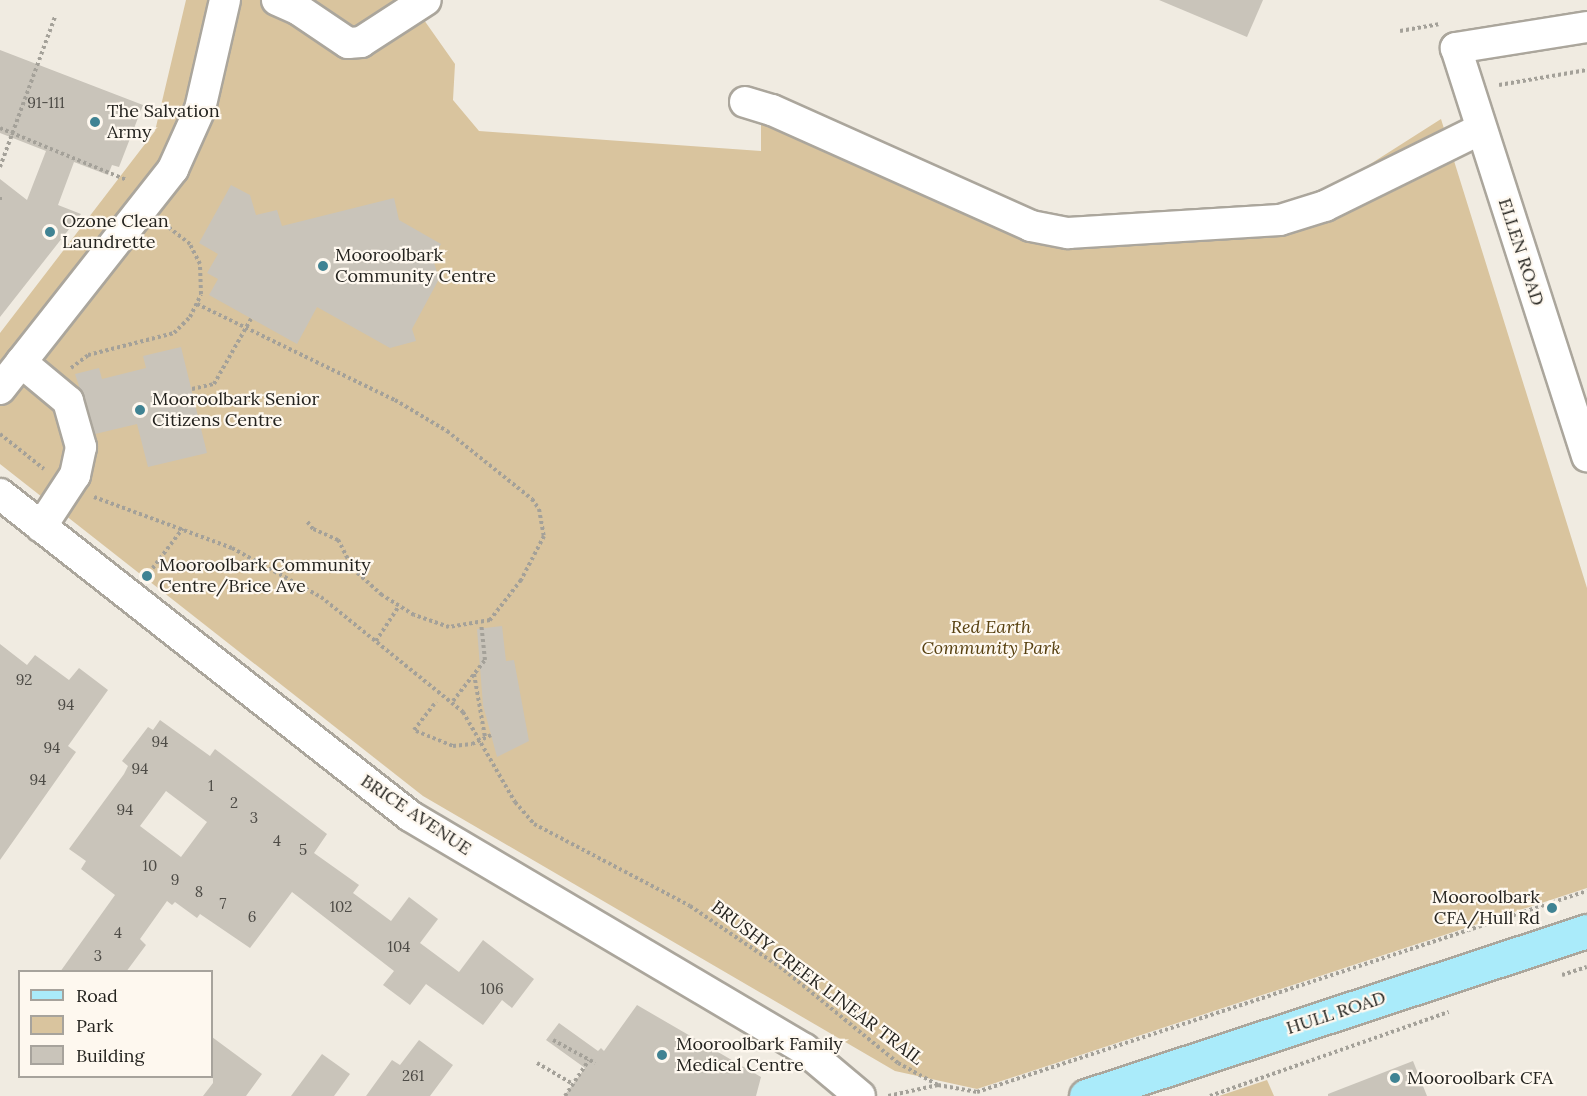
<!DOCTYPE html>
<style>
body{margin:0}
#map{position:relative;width:1587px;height:1096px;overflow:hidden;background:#f0ebe1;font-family:Lora,serif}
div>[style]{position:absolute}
.green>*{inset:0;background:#d9c49e}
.building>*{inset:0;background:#c9c4ba}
.path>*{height:4px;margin-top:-2px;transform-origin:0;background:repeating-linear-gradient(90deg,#a4a199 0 3px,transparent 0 6px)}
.roads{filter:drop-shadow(2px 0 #aba69c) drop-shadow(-2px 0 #aba69c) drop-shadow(0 2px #aba69c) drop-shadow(0 -2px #aba69c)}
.minor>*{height:30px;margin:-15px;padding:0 15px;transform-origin:15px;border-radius:15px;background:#fff}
.major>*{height:33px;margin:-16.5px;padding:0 16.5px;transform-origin:16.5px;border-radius:16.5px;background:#aaebfa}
.dots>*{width:16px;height:16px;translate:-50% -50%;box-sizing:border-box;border:3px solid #fef8ef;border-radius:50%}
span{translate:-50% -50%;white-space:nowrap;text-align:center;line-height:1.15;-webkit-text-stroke:4.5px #fef8ef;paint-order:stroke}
.number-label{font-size:15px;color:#4d4b46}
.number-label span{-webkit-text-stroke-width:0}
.poi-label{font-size:18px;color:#24231f}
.left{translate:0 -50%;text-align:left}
.right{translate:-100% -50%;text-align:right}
.street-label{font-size:18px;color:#24231f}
.park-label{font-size:18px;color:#584111;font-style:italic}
.legend{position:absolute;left:18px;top:970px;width:195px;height:108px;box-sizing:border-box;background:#fef8ef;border:2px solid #a7a39c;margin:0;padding:8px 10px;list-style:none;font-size:18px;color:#24231f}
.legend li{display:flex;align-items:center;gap:12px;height:30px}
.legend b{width:30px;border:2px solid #a7a39c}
</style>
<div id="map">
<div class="green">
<div style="clip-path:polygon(186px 0,419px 0,424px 20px,455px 64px,453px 100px,479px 131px,761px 151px,761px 98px,1018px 209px,1062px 222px,1275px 208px,1317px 198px,1441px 119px,1587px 588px,1587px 888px,977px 1089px,895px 1071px,423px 796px,0 464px,0 333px,155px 131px)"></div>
<div style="clip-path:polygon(1267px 1080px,1274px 1096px,1219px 1096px)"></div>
</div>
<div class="building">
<div style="clip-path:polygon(1159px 0,1263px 0,1247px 37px)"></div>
<div style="clip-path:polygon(0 50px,143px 105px,119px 167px,112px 165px,108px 175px,74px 162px,58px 205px,81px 214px,0 317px,0 179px,27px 200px,46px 151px,0 133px)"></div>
<div style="clip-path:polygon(231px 185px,250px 195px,256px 215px,277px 210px,282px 226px,394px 198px,399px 220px,441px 244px,433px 259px,439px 279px,412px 329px,416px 341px,390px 348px,317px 307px,297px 344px,209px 295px,218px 279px,207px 273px,218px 254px,199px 243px)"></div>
<div style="clip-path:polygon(181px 347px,207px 453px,148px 467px,137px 424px,95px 434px,75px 374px,99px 368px,102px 379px,146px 368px,143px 356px)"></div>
<div style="clip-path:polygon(502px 626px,506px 661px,514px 660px,529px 741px,497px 757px,483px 705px,477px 629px)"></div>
<div style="clip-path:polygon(0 644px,27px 665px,35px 655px,69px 680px,79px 668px,108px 690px,68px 746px,76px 752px,0 860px)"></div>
<div style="clip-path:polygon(evenodd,160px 720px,210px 756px,215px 749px,327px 834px,314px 853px,359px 885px,353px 893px,391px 921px,409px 897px,438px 919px,420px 943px,459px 972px,483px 940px,534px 979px,512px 1008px,502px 1000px,483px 1025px,426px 984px,410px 1005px,383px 985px,394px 971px,292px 892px,250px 948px,200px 914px,197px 918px,175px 902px,172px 905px,167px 901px,140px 939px,146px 945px,126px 972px,60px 972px,115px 895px,81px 869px,86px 861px,69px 849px,124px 774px,128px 766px,122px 761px,148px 727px,153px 730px,160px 720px,166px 791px,207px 822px,181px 857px,140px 826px,166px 791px)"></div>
<div style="clip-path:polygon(637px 1005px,761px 1077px,756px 1096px,564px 1096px,585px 1068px,546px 1040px,559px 1023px,598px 1051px,601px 1048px,604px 1051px)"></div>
<div style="clip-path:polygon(212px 1037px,262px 1074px,246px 1096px,203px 1096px,213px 1083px)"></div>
<div style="clip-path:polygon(419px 1040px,453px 1065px,430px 1096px,366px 1096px,392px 1060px,400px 1065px)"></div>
<div style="clip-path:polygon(322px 1054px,350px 1074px,334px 1096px,291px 1096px)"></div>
<div style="clip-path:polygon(1413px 1061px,1427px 1096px,1328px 1096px,1328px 1094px)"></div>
</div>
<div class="path">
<div style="left:1400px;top:31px;width:39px;rotate:-10deg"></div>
<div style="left:1499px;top:85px;width:89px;rotate:-9.7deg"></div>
<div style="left:0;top:128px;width:137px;rotate:22.3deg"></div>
<div style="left:0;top:167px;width:160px;rotate:-69.9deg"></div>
<div style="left:0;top:197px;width:5px;rotate:90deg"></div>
<div style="left:197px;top:304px;width:220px;rotate:25.9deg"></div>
<div style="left:395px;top:400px;width:61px;rotate:30.8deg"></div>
<div style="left:447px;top:431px;width:109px;rotate:38.7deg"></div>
<div style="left:532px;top:499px;width:12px;rotate:55deg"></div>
<div style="left:539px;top:509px;width:27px;rotate:80deg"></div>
<div style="left:544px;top:536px;width:50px;rotate:117.6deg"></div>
<div style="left:521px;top:580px;width:51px;rotate:127.8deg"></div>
<div style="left:490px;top:620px;width:42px;rotate:170.3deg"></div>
<div style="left:449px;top:627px;width:37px;rotate:-161deg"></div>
<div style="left:414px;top:615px;width:38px;rotate:-148deg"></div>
<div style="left:382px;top:595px;width:39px;rotate:-138deg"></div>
<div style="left:353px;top:569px;width:33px;rotate:-117deg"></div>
<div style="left:338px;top:540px;width:27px;rotate:-156deg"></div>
<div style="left:313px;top:529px;width:11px;rotate:-128deg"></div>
<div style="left:71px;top:368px;width:21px;rotate:-37deg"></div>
<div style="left:88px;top:355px;width:89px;rotate:-14.3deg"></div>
<div style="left:174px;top:333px;width:23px;rotate:-45deg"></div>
<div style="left:190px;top:317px;width:25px;rotate:-64deg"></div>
<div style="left:201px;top:294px;width:30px;rotate:-92deg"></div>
<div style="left:200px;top:264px;width:22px;rotate:-117deg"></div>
<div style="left:190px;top:244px;width:31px;rotate:-142deg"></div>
<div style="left:192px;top:389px;width:23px;rotate:-13deg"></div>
<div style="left:214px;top:384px;width:75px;rotate:-60.4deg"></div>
<div style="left:0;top:434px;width:56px;rotate:38.5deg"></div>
<div style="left:94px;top:497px;width:147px;rotate:20.3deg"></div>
<div style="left:232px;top:548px;width:102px;rotate:28.8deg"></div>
<div style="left:321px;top:597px;width:183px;rotate:39deg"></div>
<div style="left:463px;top:712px;width:104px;rotate:60deg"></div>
<div style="left:515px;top:802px;width:29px;rotate:49deg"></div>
<div style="left:534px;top:824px;width:176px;rotate:27.7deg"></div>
<div style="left:690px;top:906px;width:114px;rotate:34.2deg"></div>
<div style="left:784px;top:970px;width:147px;rotate:39.2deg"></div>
<div style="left:898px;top:1063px;width:46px;rotate:28.8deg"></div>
<div style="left:938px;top:1085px;width:51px;rotate:167.6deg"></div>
<div style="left:149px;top:573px;width:56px;rotate:-52.9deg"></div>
<div style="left:376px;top:641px;width:42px;rotate:-56.7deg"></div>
<div style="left:474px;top:674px;width:64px;rotate:80.1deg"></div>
<div style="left:453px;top:701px;width:52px;rotate:-52deg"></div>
<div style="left:485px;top:660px;width:36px;rotate:-96deg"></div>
<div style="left:414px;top:730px;width:36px;rotate:-52deg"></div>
<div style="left:416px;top:731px;width:40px;rotate:22deg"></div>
<div style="left:453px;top:746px;width:19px;rotate:-6deg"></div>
<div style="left:472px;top:744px;width:21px;rotate:-25deg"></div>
<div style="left:1562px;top:975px;width:26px;rotate:-18deg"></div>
<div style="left:553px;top:1040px;width:48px;rotate:28.7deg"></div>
<div style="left:537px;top:1063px;width:42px;rotate:30.3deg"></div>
<div style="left:938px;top:1085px;width:40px;rotate:10deg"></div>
<div style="left:977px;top:1092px;width:642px;rotate:-18.24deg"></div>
<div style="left:565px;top:1096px;width:43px;rotate:-56.3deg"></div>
<div style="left:1210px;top:1096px;width:253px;rotate:-19.4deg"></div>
</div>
<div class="roads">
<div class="minor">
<div style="left:277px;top:0;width:24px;rotate:24deg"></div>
<div style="left:299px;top:10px;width:59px;rotate:34deg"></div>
<div style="left:348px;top:43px;width:13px;rotate:-4deg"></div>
<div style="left:361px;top:42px;width:77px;rotate:-32.9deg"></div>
<div style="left:1587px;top:27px;width:133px;rotate:170.9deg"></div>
<div style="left:1456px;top:48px;width:429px;rotate:72.2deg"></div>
<div style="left:745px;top:102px;width:28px;rotate:17deg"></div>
<div style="left:772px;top:110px;width:284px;rotate:24.1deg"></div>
<div style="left:1031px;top:226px;width:38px;rotate:11deg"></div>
<div style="left:1068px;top:233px;width:212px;rotate:-3.5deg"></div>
<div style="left:1280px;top:220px;width:47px;rotate:-17.3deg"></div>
<div style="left:1325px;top:206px;width:174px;rotate:-26.3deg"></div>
<div style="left:21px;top:362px;width:61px;rotate:39.7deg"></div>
<div style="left:68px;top:401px;width:48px;rotate:74.2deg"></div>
<div style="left:81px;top:447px;width:29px;rotate:102deg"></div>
<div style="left:75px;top:475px;width:62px;rotate:123.2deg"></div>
<div style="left:0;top:389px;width:280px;rotate:-51.8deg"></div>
<div style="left:173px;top:169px;width:66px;rotate:-65.8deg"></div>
<div style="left:200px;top:109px;width:112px;rotate:-77.1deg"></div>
<div style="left:0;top:494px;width:521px;rotate:38.14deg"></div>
<div style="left:410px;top:816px;width:458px;rotate:30.6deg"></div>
<div style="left:804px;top:1049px;width:73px;rotate:40deg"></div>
</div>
<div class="major">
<div style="left:1086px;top:1096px;width:527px;rotate:-18.23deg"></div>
</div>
</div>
<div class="dots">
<div style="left:95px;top:122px;background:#408393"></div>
<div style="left:50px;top:232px;background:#408393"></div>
<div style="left:323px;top:266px;background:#408393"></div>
<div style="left:140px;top:410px;background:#408393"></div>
<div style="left:147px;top:576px;background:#408393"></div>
<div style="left:1552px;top:908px;background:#408393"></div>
<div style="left:662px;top:1055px;background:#408393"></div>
<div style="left:1395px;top:1078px;background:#408393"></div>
</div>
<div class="number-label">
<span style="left:46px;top:103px">91-111</span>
<span style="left:24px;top:680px">92</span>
<span style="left:66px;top:705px">94</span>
<span style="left:160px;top:742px">94</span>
<span style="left:52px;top:748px">94</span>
<span style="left:140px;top:769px">94</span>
<span style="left:38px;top:780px">94</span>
<span style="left:211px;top:786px">1</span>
<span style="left:234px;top:803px">2</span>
<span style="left:125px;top:810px">94</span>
<span style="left:254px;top:818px">3</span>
<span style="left:277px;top:841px">4</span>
<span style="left:303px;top:850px">5</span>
<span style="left:150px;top:866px">10</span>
<span style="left:175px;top:880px">9</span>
<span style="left:199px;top:892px">8</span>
<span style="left:223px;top:904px">7</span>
<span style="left:341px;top:907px">102</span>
<span style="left:252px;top:917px">6</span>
<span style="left:118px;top:933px">4</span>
<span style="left:399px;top:947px">104</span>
<span style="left:98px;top:956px">3</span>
<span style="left:492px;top:989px">106</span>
<span style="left:413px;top:1076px">261</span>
</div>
<div class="poi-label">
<span class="left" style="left:107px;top:122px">The Salvation<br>Army</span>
<span class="left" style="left:62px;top:232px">Ozone Clean<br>Laundrette</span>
<span class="left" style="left:335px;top:266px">Mooroolbark<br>Community Centre</span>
<span class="left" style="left:152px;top:410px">Mooroolbark Senior<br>Citizens Centre</span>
<span class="left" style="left:159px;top:576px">Mooroolbark Community<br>Centre/Brice Ave</span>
<span class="right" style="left:1540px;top:908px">Mooroolbark<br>CFA/Hull Rd</span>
<span class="left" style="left:676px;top:1055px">Mooroolbark Family<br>Medical Centre</span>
<span class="left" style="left:1407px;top:1078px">Mooroolbark CFA</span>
</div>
<div class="street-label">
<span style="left:1521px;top:252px;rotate:72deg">ELLEN ROAD</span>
<span style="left:416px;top:815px;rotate:34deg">BRICE AVENUE</span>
<span style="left:817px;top:983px;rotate:37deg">BRUSHY CREEK LINEAR TRAIL</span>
<span style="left:1336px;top:1013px;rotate:-18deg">HULL ROAD</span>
</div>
<div class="park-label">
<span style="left:991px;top:638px">Red Earth<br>Community Park</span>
</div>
<ul class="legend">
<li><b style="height:8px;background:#aaebfa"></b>Road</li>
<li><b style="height:16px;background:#d9c49e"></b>Park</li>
<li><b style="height:16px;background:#c9c4ba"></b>Building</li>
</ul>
</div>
